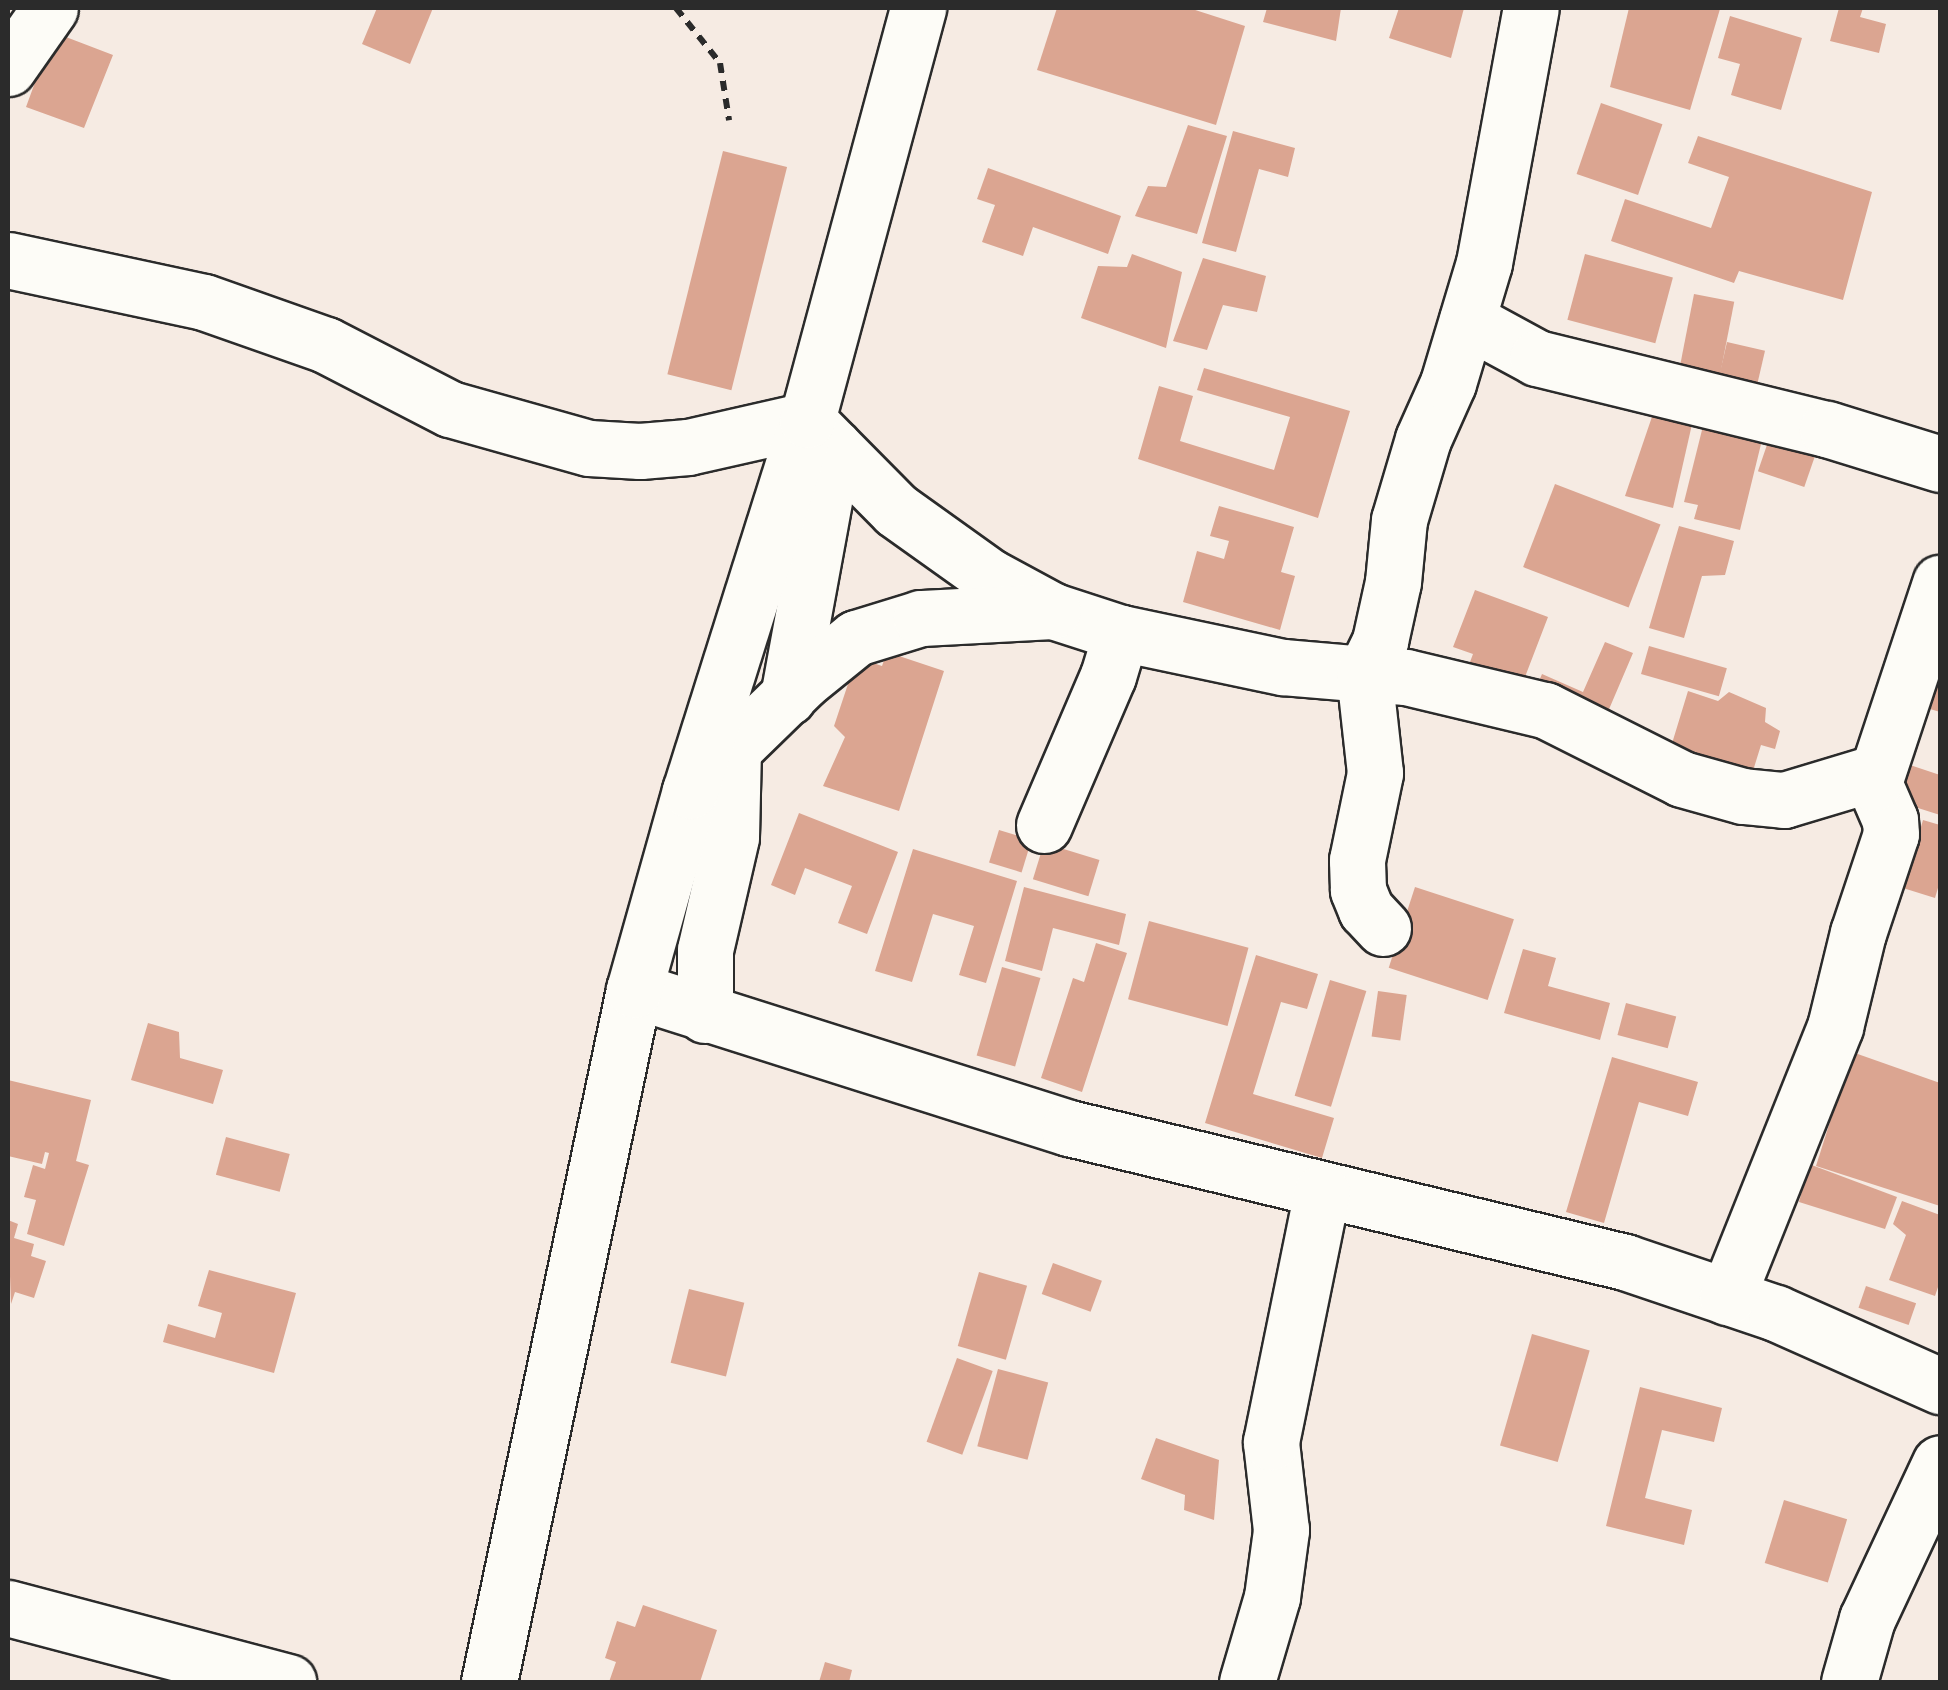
<!DOCTYPE html>
<style>
body{margin:0}
#map{position:relative;width:1948px;height:1690px;overflow:hidden;background:#f6ebe3;font-family:Mali,sans-serif}
div>[style]{position:absolute}
.building>*{inset:0;background:#dba591;transform-origin:0 0}
.path>*{height:6px;margin-top:-3px;transform-origin:0;background:repeating-linear-gradient(90deg,#2b2b2b 0 10px,transparent 0 18px)}
.roads{filter:drop-shadow(2px 0 #2b2b2b) drop-shadow(-2px 0 #2b2b2b) drop-shadow(0 2px #2b2b2b) drop-shadow(0 -2px #2b2b2b)}
.minor>*{height:55px;margin:-27.5px;padding:0 27.5px;transform-origin:27.5px;border-radius:27.5px;background:#fdfcf7}
span{translate:-50% -50%;white-space:nowrap;text-align:center;line-height:1.15;-webkit-text-stroke:10px #fdfcf7;paint-order:stroke}
.frame{position:absolute;inset:0;border:10px solid #2b2b2b;pointer-events:none}
</style>
<div id="map">
<div class="building">
<div style="clip-path:polygon(377px 8px,433px 8px,410px 64px,362px 44px)"></div>
<div style="clip-path:polygon(1057px 8px,1189px 8px,1245px 26px,1216px 125px,1037px 70px)"></div>
<div style="clip-path:polygon(1267px 8px,1341px 8px,1336px 41px,1263px 22px)"></div>
<div style="clip-path:polygon(1399px 8px,1464px 8px,1451px 58px,1389px 38px)"></div>
<div style="clip-path:polygon(1629px 8px,1720px 9px,1690px 110px,1610px 87px)"></div>
<div style="clip-path:polygon(1839px 8px,1863px 8px,1860px 17px,1886px 24px,1879px 53px,1830px 41px)"></div>
<div style="clip-path:polygon(1730px 16px,1802px 38px,1781px 110px,1731px 95px,1740px 64px,1718px 58px)"></div>
<div style="clip-path:polygon(45px 29px,113px 55px,84px 128px,26px 107px,41px 66px)"></div>
<div style="left:1601px;top:103px;width:65px;height:75px;rotate:19deg"></div>
<div style="clip-path:polygon(1188px 125px,1227px 136px,1197px 234px,1135px 216px,1148px 186px,1166px 187px)"></div>
<div style="clip-path:polygon(1233px 131px,1295px 148px,1288px 177px,1259px 169px,1236px 252px,1202px 243px)"></div>
<div style="clip-path:polygon(1698px 136px,1872px 192px,1843px 300px,1739px 271px,1734px 283px,1611px 241px,1625px 199px,1711px 228px,1729px 177px,1688px 163px)"></div>
<div style="left:723px;top:151px;width:66px;height:230px;rotate:14deg"></div>
<div style="clip-path:polygon(988px 168px,1121px 216px,1108px 254px,1033px 227px,1023px 256px,982px 242px,995px 205px,977px 199px)"></div>
<div style="clip-path:polygon(1132px 254px,1182px 272px,1166px 348px,1081px 318px,1098px 266px,1127px 267px)"></div>
<div style="left:1585px;top:254px;width:91px;height:68px;rotate:15deg"></div>
<div style="clip-path:polygon(1203px 258px,1266px 276px,1257px 312px,1223px 305px,1207px 350px,1173px 341px)"></div>
<div style="left:1694px;top:294px;width:41px;height:79px;rotate:11deg"></div>
<div style="left:1727px;top:342px;width:39px;height:48px;rotate:13deg"></div>
<div style="clip-path:polygon(1204px 368px,1350px 411px,1318px 518px,1138px 459px,1159px 386px,1193px 396px,1180px 441px,1274px 470px,1290px 417px,1197px 390px)"></div>
<div style="clip-path:polygon(1657px 402px,1695px 411px,1673px 508px,1625px 496px)"></div>
<div style="clip-path:polygon(1703px 426px,1762px 440px,1740px 530px,1694px 519px,1698px 505px,1684px 502px)"></div>
<div style="left:1769px;top:439px;width:49px;height:34px;rotate:19deg"></div>
<div style="left:1555px;top:484px;width:113px;height:89px;rotate:21deg"></div>
<div style="clip-path:polygon(1219px 506px,1294px 527px,1281px 572px,1295px 576px,1280px 630px,1183px 602px,1197px 551px,1224px 559px,1229px 541px,1210px 536px)"></div>
<div style="clip-path:polygon(1679px 526px,1734px 541px,1725px 575px,1702px 576px,1684px 638px,1649px 628px)"></div>
<div style="clip-path:polygon(1475px 590px,1548px 617px,1520px 690px,1467px 670px,1473px 654px,1453px 647px)"></div>
<div style="clip-path:polygon(1605px 642px,1633px 653px,1601px 728px,1532px 698px,1542px 674px,1583px 692px)"></div>
<div style="left:1649px;top:646px;width:81px;height:29px;rotate:16deg"></div>
<div style="clip-path:polygon(887px 652px,944px 671px,899px 811px,823px 786px,845px 737px,834px 726px,851px 675px,855px 676px,861px 659px,882px 666px)"></div>
<div style="clip-path:polygon(1929px 677px,1940px 681px,1940px 712px,1920px 706px)"></div>
<div style="clip-path:polygon(1688px 691px,1718px 701px,1729px 692px,1766px 708px,1765px 722px,1780px 731px,1775px 749px,1761px 745px,1752px 774px,1670px 750px)"></div>
<div style="clip-path:polygon(1907px 764px,1940px 775px,1940px 815px,1896px 801px)"></div>
<div style="clip-path:polygon(799px 813px,898px 852px,867px 934px,838px 923px,852px 886px,805px 868px,795px 895px,771px 885px)"></div>
<div style="clip-path:polygon(1923px 820px,1940px 825px,1940px 881px,1935px 898px,1903px 888px)"></div>
<div style="left:999px;top:830px;width:34px;height:34px;rotate:17deg"></div>
<div style="left:1044px;top:843px;width:58px;height:38px;rotate:17deg"></div>
<div style="clip-path:polygon(913px 849px,1017px 881px,986px 983px,959px 975px,974px 926px,933px 914px,912px 982px,875px 971px)"></div>
<div style="clip-path:polygon(1024px 887px,1126px 914px,1119px 945px,1053px 928px,1042px 971px,1005px 961px)"></div>
<div style="left:1415px;top:887px;width:104px;height:85px;rotate:18deg"></div>
<div style="left:1149px;top:921px;width:103px;height:81px;rotate:15deg"></div>
<div style="clip-path:polygon(1096px 943px,1127px 953px,1082px 1092px,1041px 1078px,1073px 978px,1084px 982px)"></div>
<div style="clip-path:polygon(1523px 949px,1556px 958px,1548px 986px,1610px 1003px,1600px 1040px,1504px 1013px)"></div>
<div style="clip-path:polygon(1256px 955px,1318px 974px,1307px 1009px,1281px 1002px,1253px 1094px,1334px 1118px,1322px 1158px,1205px 1123px)"></div>
<div style="left:1002px;top:967px;width:40px;height:92px;rotate:16deg"></div>
<div style="left:1330px;top:980px;width:38px;height:121px;rotate:17deg"></div>
<div style="left:1378px;top:991px;width:29px;height:46px;rotate:8deg"></div>
<div style="left:1626px;top:1003px;width:52px;height:33px;rotate:15deg"></div>
<div style="clip-path:polygon(148px 1023px,179px 1032px,180px 1058px,223px 1070px,213px 1104px,131px 1080px)"></div>
<div style="clip-path:polygon(1852px 1052px,1940px 1083px,1940px 1206px,1816px 1166px)"></div>
<div style="clip-path:polygon(1612px 1057px,1698px 1082px,1688px 1116px,1639px 1102px,1604px 1223px,1566px 1212px)"></div>
<div style="clip-path:polygon(8px 1080px,91px 1100px,76px 1161px,89px 1165px,64px 1246px,27px 1234px,36px 1200px,24px 1197px,33px 1165px,45px 1169px,49px 1153px,45px 1152px,42px 1164px,8px 1156px)"></div>
<div style="left:226px;top:1137px;width:66px;height:39px;rotate:15deg"></div>
<div style="clip-path:polygon(1809px 1164px,1897px 1197px,1885px 1229px,1799px 1202px)"></div>
<div style="clip-path:polygon(1902px 1201px,1940px 1215px,1940px 1281px,1935px 1296px,1889px 1280px,1906px 1235px,1893px 1224px)"></div>
<div style="clip-path:polygon(8px 1220px,18px 1224px,14px 1238px,34px 1244px,31px 1256px,46px 1261px,34px 1298px,15px 1292px,11px 1304px)"></div>
<div style="left:1053px;top:1263px;width:52px;height:33px;rotate:20deg"></div>
<div style="clip-path:polygon(209px 1270px,296px 1293px,274px 1373px,163px 1342px,168px 1324px,215px 1338px,222px 1313px,198px 1306px)"></div>
<div style="left:979px;top:1272px;width:50px;height:77px;rotate:16deg"></div>
<div style="left:1866px;top:1286px;width:53px;height:23px;rotate:19deg"></div>
<div style="left:689px;top:1289px;width:57px;height:76px;rotate:14deg"></div>
<div style="left:1532px;top:1334px;width:60px;height:116px;rotate:16deg"></div>
<div style="left:957px;top:1358px;width:38px;height:89px;rotate:20deg"></div>
<div style="left:998px;top:1369px;width:52px;height:80px;rotate:15deg"></div>
<div style="clip-path:polygon(1640px 1387px,1722px 1408px,1714px 1442px,1662px 1430px,1645px 1498px,1692px 1510px,1684px 1545px,1606px 1526px)"></div>
<div style="clip-path:polygon(1156px 1438px,1219px 1460px,1214px 1520px,1184px 1510px,1185px 1495px,1141px 1479px)"></div>
<div style="left:1784px;top:1500px;width:66px;height:66px;rotate:17deg"></div>
<div style="clip-path:polygon(643px 1605px,717px 1630px,700px 1682px,609px 1682px,616px 1662px,605px 1658px,617px 1621px,635px 1627px)"></div>
<div style="clip-path:polygon(825px 1662px,852px 1670px,849px 1682px,819px 1682px)"></div>
</div>
<div class="path">
<div style="left:676px;top:8px;width:70px;rotate:51.3deg"></div>
<div style="left:720px;top:63px;width:58px;rotate:81deg"></div>
</div>
<div class="roads">
<div class="minor">
<div style="left:8px;top:68px;width:73px;rotate:-55deg"></div>
<div style="left:8px;top:260px;width:200px;rotate:12.1deg"></div>
<div style="left:204px;top:302px;width:129px;rotate:19.4deg"></div>
<div style="left:326px;top:345px;width:140px;rotate:27.3deg"></div>
<div style="left:450px;top:409px;width:144px;rotate:15.7deg"></div>
<div style="left:589px;top:448px;width:51px;rotate:3.4deg"></div>
<div style="left:640px;top:451px;width:48px;rotate:-4.8deg"></div>
<div style="left:688px;top:447px;width:122px;rotate:-12.8deg"></div>
<div style="left:807px;top:420px;width:127px;rotate:45.3deg"></div>
<div style="left:896px;top:510px;width:115px;rotate:35.5deg"></div>
<div style="left:990px;top:577px;width:72px;rotate:28.4deg"></div>
<div style="left:1053px;top:611px;width:71px;rotate:17.9deg"></div>
<div style="left:1121px;top:633px;width:166px;rotate:11.9deg"></div>
<div style="left:1283px;top:667px;width:81px;rotate:4.9deg"></div>
<div style="left:1364px;top:674px;width:37px;rotate:-64deg"></div>
<div style="left:1380px;top:641px;width:60px;rotate:-77.6deg"></div>
<div style="left:1393px;top:582px;width:62px;rotate:-84.5deg"></div>
<div style="left:1399px;top:520px;width:84px;rotate:-73.5deg"></div>
<div style="left:1423px;top:439px;width:61px;rotate:-65.9deg"></div>
<div style="left:1448px;top:383px;width:125px;rotate:-73.3deg"></div>
<div style="left:1484px;top:263px;width:259px;rotate:-79.6deg"></div>
<div style="left:1467px;top:320px;width:80px;rotate:28.5deg"></div>
<div style="left:1537px;top:358px;width:299px;rotate:13.8deg"></div>
<div style="left:1827px;top:429px;width:118px;rotate:17.2deg"></div>
<div style="left:788px;top:697px;width:254px;rotate:-79.6deg"></div>
<div style="left:690px;top:791px;width:158px;rotate:-44.2deg"></div>
<div style="left:803px;top:681px;width:68px;rotate:-39.1deg"></div>
<div style="left:856px;top:638px;width:68px;rotate:-17.1deg"></div>
<div style="left:921px;top:618px;width:132px;rotate:-3deg"></div>
<div style="left:1044px;top:825px;width:162px;rotate:-66.8deg"></div>
<div style="left:1108px;top:676px;width:45px;rotate:-73.2deg"></div>
<div style="left:1383px;top:928px;width:25px;rotate:-133deg"></div>
<div style="left:1366px;top:910px;width:22px;rotate:-112deg"></div>
<div style="left:1358px;top:890px;width:30px;rotate:-92deg"></div>
<div style="left:1357px;top:860px;width:89px;rotate:-78.3deg"></div>
<div style="left:1375px;top:773px;width:100px;rotate:-96.3deg"></div>
<div style="left:1364px;top:674px;width:42px;rotate:4.1deg"></div>
<div style="left:1406px;top:677px;width:143px;rotate:13.4deg"></div>
<div style="left:1545px;top:710px;width:153px;rotate:26.7deg"></div>
<div style="left:1682px;top:779px;width:63px;rotate:15.6deg"></div>
<div style="left:1743px;top:796px;width:41px;rotate:5.6deg"></div>
<div style="left:1784px;top:800px;width:97px;rotate:-16.8deg"></div>
<div style="left:634px;top:990px;width:456px;rotate:17.6deg"></div>
<div style="left:1069px;top:1128px;width:572px;rotate:13.55deg"></div>
<div style="left:1625px;top:1262px;width:159px;rotate:18.7deg"></div>
<div style="left:1776px;top:1313px;width:180px;rotate:24deg"></div>
<div style="left:705px;top:1015px;width:65px;rotate:-90deg"></div>
<div style="left:705px;top:950px;width:116px;rotate:-77deg"></div>
<div style="left:731px;top:837px;width:85px;rotate:-88.7deg"></div>
<div style="left:1727px;top:1297px;width:291px;rotate:-68.2deg"></div>
<div style="left:1835px;top:1027px;width:97px;rotate:-76.3deg"></div>
<div style="left:1858px;top:933px;width:104px;rotate:-71.6deg"></div>
<div style="left:1891px;top:834px;width:14px;rotate:-94deg"></div>
<div style="left:1890px;top:820px;width:40px;rotate:-113.4deg"></div>
<div style="left:1874px;top:783px;width:211px;rotate:-71.7deg"></div>
<div style="left:8px;top:1608px;width:290px;rotate:14.8deg"></div>
<div style="left:489px;top:1682px;width:707px;rotate:-78.17deg"></div>
<div style="left:634px;top:990px;width:207px;rotate:-74.3deg"></div>
<div style="left:690px;top:791px;width:389px;rotate:-72.5deg"></div>
<div style="left:807px;top:420px;width:427px;rotate:-74.9deg"></div>
<div style="left:1247px;top:1682px;width:89px;rotate:-73.6deg"></div>
<div style="left:1272px;top:1597px;width:68px;rotate:-82.3deg"></div>
<div style="left:1281px;top:1530px;width:89px;rotate:-96.5deg"></div>
<div style="left:1271px;top:1442px;width:255px;rotate:-78.5deg"></div>
<div style="left:1849px;top:1682px;width:66px;rotate:-74.1deg"></div>
<div style="left:1867px;top:1619px;width:172px;rotate:-64.9deg"></div>
</div>
</div>
<div class="frame"></div>
</div>
